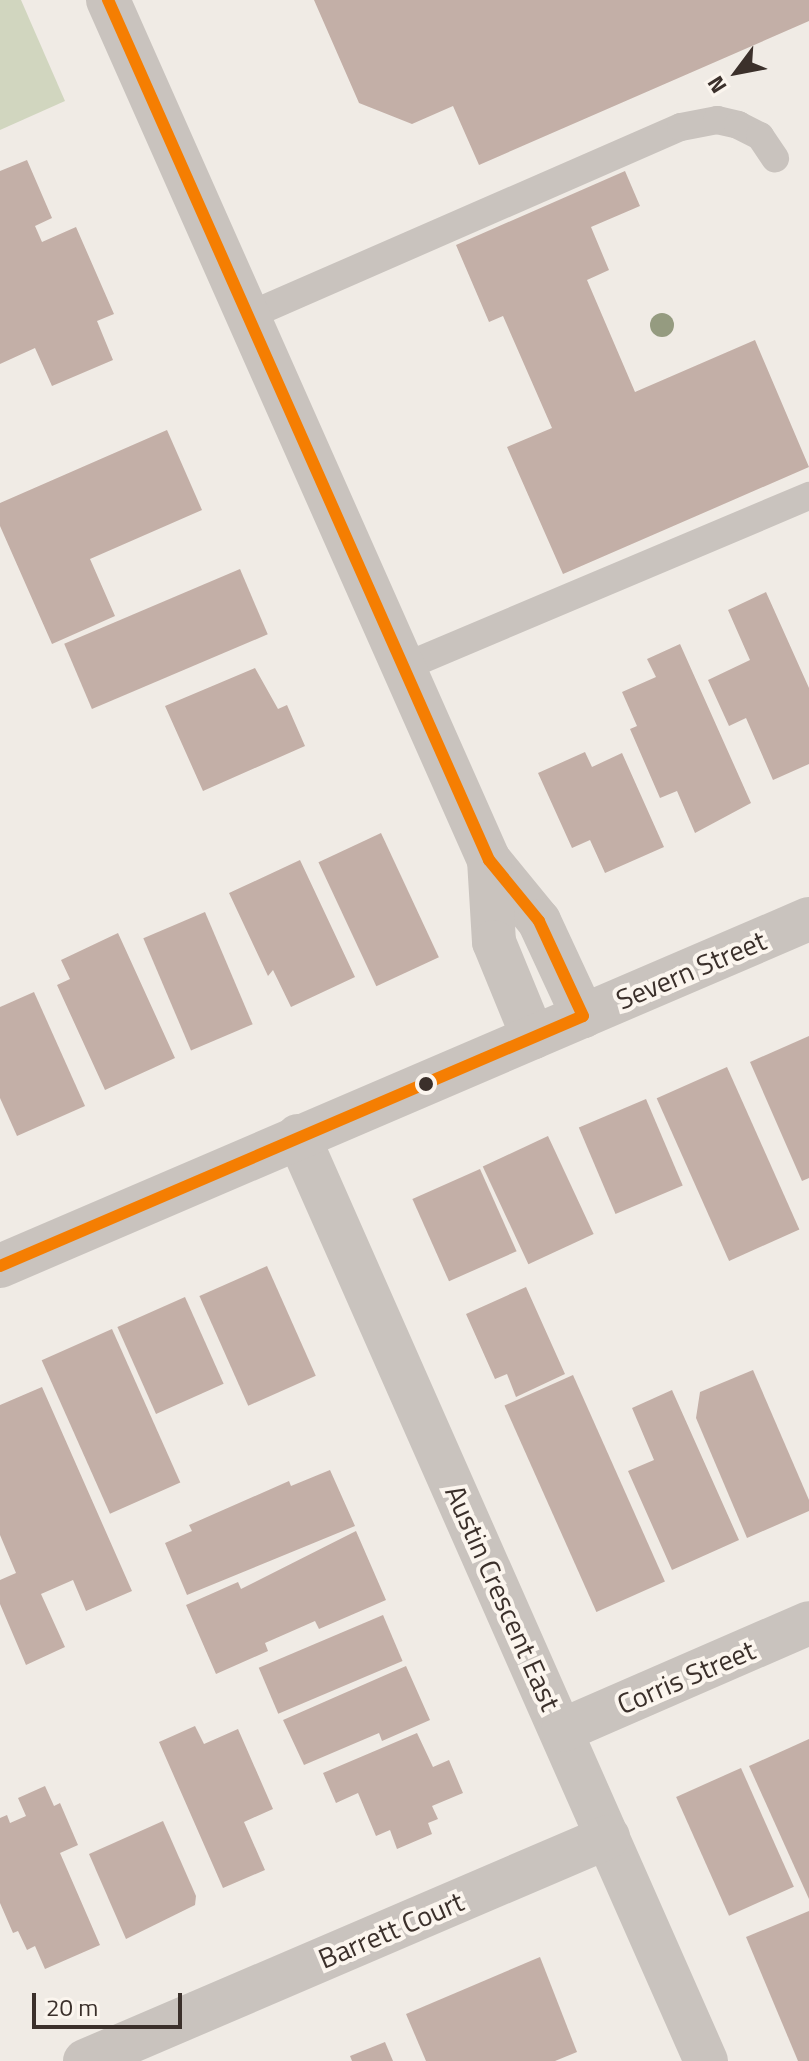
<!DOCTYPE html>
<style>
body{margin:0}
#map{position:relative;width:809px;height:2061px;overflow:hidden;background:#f0ebe5;font-family:"Titillium Web",sans-serif}
div>[style]{position:absolute}
.green>*{inset:0;background:#d1d6bf}
.building>*{inset:0;background:#c3afa7;transform-origin:0 0}
.service>*{height:28px;margin:-14px;padding:0 14px;transform-origin:14px;border-radius:14px;background:#c9c3be}
.minor>*{height:44px;margin:-22px;padding:0 22px;transform-origin:22px;border-radius:22px;background:#c9c3be}
.bus-1>*{height:12px;margin:-6px;padding:0 6px;transform-origin:6px;border-radius:6px;background:#f57e02}
.trees>*{width:24px;height:24px;margin:-12px;border-radius:50%;background:#959b80}
.dots>*{width:22px;height:22px;translate:-50% -50%;box-sizing:border-box;border:4px solid #fbf5ee;border-radius:50%}
span{translate:-50% -50%;white-space:nowrap;text-align:center;line-height:1.15;-webkit-text-stroke:8px #fbf5ee;paint-order:stroke}
.street-label{font-size:28px;color:#3b302b}
.north{position:absolute;left:697px;top:32px;width:80px;height:80px;-webkit-text-stroke:6px #fbf5ee;paint-order:stroke;rotate:238deg;font-size:22px;font-weight:700;line-height:32px;text-align:center;color:#3b302b}
.north::after{content:'';display:block;margin:auto;width:28px;height:36px;background:#3b302b;clip-path:polygon(50% 0,100% 100%,50% 72%,0 100%)}
.scale{position:absolute;left:32px;top:1993px;width:150px;height:36px;box-sizing:border-box;border:4px solid #3b302b;border-top:0;padding-left:10px;font-size:24px;line-height:28px;white-space:nowrap;color:#3b302b;-webkit-text-stroke:6px #fbf5ee;paint-order:stroke}
</style>
<div id="map">
<div class="green">
<div style="clip-path:polygon(0 0,21px 0,65px 101px,0 130px)"></div>
</div>
<div class="building">
<div style="clip-path:polygon(314px 0,809px 0,809px 21px,479px 165px,453px 106px,412px 124px,359px 103px)"></div>
<div style="clip-path:polygon(27px 160px,52px 218px,35px 226px,42px 242px,76px 227px,114px 314px,97px 321px,113px 360px,52px 386px,35px 348px,0 364px,0 171px)"></div>
<div style="clip-path:polygon(625px 171px,640px 206px,591px 227px,609px 270px,587px 280px,635px 392px,755px 340px,809px 467px,563px 574px,507px 447px,552px 428px,503px 316px,489px 322px,456px 245px)"></div>
<div style="clip-path:polygon(167px 430px,202px 510px,90px 559px,115px 616px,52px 644px,0 526px,0 503px)"></div>
<div style="left:240px;top:569px;width:71px;height:191px;rotate:67deg"></div>
<div style="clip-path:polygon(766px 592px,809px 688px,809px 764px,773px 780px,746px 718px,729px 726px,708px 680px,750px 660px,728px 610px)"></div>
<div style="clip-path:polygon(680px 644px,751px 803px,695px 833px,677px 791px,660px 798px,630px 729px,637px 726px,622px 692px,656px 677px,647px 659px)"></div>
<div style="clip-path:polygon(255px 668px,278px 709px,287px 705px,305px 746px,203px 791px,165px 706px)"></div>
<div style="clip-path:polygon(585px 752px,592px 767px,622px 753px,664px 847px,605px 873px,590px 840px,572px 848px,538px 773px)"></div>
<div style="left:381px;top:833px;width:137px;height:69px;rotate:65deg"></div>
<div style="clip-path:polygon(300px 860px,355px 977px,291px 1007px,273px 970px,268px 976px,229px 893px)"></div>
<div style="left:205px;top:912px;width:122px;height:67px;rotate:67deg"></div>
<div style="clip-path:polygon(118px 933px,175px 1058px,105px 1090px,57px 985px,70px 979px,61px 960px)"></div>
<div style="clip-path:polygon(34px 992px,85px 1106px,17px 1136px,0 1098px,0 1007px)"></div>
<div style="clip-path:polygon(809px 1036px,809px 1178px,802px 1181px,750px 1062px)"></div>
<div style="left:727px;top:1067px;width:178px;height:77px;rotate:66deg"></div>
<div style="left:646px;top:1099px;width:94px;height:73px;rotate:67deg"></div>
<div style="left:548px;top:1136px;width:108px;height:72px;rotate:65deg"></div>
<div style="left:480px;top:1169px;width:90px;height:74px;rotate:66deg"></div>
<div style="left:267px;top:1266px;width:120px;height:74px;rotate:66deg"></div>
<div style="clip-path:polygon(526px 1287px,565px 1374px,516px 1397px,507px 1374px,495px 1379px,466px 1314px)"></div>
<div style="left:185px;top:1297px;width:95px;height:74px;rotate:66deg"></div>
<div style="left:112px;top:1329px;width:168px;height:77px;rotate:66deg"></div>
<div style="clip-path:polygon(753px 1370px,809px 1500px,809px 1511px,747px 1538px,696px 1418px,700px 1392px)"></div>
<div style="left:573px;top:1375px;width:226px;height:75px;rotate:66deg"></div>
<div style="clip-path:polygon(42px 1387px,132px 1591px,86px 1611px,73px 1580px,41px 1594px,65px 1647px,26px 1665px,0 1604px,0 1580px,16px 1573px,0 1535px,0 1405px)"></div>
<div style="clip-path:polygon(672px 1390px,739px 1540px,672px 1570px,628px 1471px,654px 1460px,632px 1408px)"></div>
<div style="clip-path:polygon(330px 1470px,355px 1526px,187px 1595px,165px 1543px,192px 1531px,189px 1525px,289px 1481px,291px 1486px)"></div>
<div style="clip-path:polygon(356px 1531px,386px 1600px,319px 1629px,315px 1621px,265px 1643px,268px 1651px,216px 1674px,186px 1605px,238px 1582px,241px 1589px)"></div>
<div style="left:383px;top:1615px;width:50px;height:135px;rotate:67deg"></div>
<div style="clip-path:polygon(406px 1666px,430px 1720px,382px 1741px,379px 1733px,304px 1765px,283px 1720px)"></div>
<div style="clip-path:polygon(195px 1726px,204px 1744px,238px 1729px,273px 1809px,244px 1822px,265px 1870px,223px 1888px,159px 1742px)"></div>
<div style="clip-path:polygon(417px 1733px,433px 1767px,449px 1760px,463px 1793px,432px 1806px,438px 1819px,428px 1823px,432px 1834px,397px 1849px,390px 1830px,376px 1836px,358px 1793px,336px 1803px,323px 1773px)"></div>
<div style="clip-path:polygon(809px 1739px,809px 1899px,749px 1766px)"></div>
<div style="left:741px;top:1768px;width:130px;height:71px;rotate:66deg"></div>
<div style="clip-path:polygon(45px 1786px,54px 1806px,60px 1803px,78px 1845px,60px 1853px,100px 1945px,45px 1969px,35px 1946px,27px 1950px,18px 1931px,13px 1933px,0 1903px,0 1818px,7px 1815px,10px 1823px,26px 1816px,18px 1798px)"></div>
<div style="clip-path:polygon(163px 1821px,196px 1896px,195px 1905px,126px 1939px,89px 1854px)"></div>
<div style="clip-path:polygon(809px 1911px,809px 2061px,798px 2061px,746px 1937px)"></div>
<div style="clip-path:polygon(540px 1957px,577px 2052px,555px 2061px,426px 2061px,406px 2014px)"></div>
<div style="clip-path:polygon(385px 2042px,393px 2061px,352px 2061px,350px 2056px)"></div>
</div>
<div class="service">
<div style="left:248px;top:316px;width:472px;rotate:-23.6deg"></div>
<div style="left:681px;top:127px;width:37px;rotate:-11deg"></div>
<div style="left:717px;top:120px;width:22px;rotate:13deg"></div>
<div style="left:738px;top:125px;width:25px;rotate:27deg"></div>
<div style="left:760px;top:136px;width:27px;rotate:56deg"></div>
<div style="left:404px;top:667px;width:440px;rotate:-22.9deg"></div>
</div>
<div class="minor">
<div style="left:108px;top:0;width:941px;rotate:66.11deg"></div>
<div style="left:489px;top:860px;width:79px;rotate:50.7deg"></div>
<div style="left:539px;top:921px;width:105px;rotate:65.1deg"></div>
<div style="left:489px;top:860px;width:82px;rotate:86.5deg"></div>
<div style="left:494px;top:942px;width:103px;rotate:67.7deg"></div>
<div style="left:298px;top:1136px;width:1011px;rotate:66.2deg"></div>
<div style="left:0;top:1266px;width:880px;rotate:-23.22deg"></div>
<div style="left:563px;top:1730px;width:268px;rotate:-23.5deg"></div>
<div style="left:85px;top:2061px;width:569px;rotate:-23.19deg"></div>
</div>
<div class="bus-1">
<div style="left:0;top:1266px;width:634px;rotate:-23.21deg"></div>
<div style="left:583px;top:1016px;width:105px;rotate:-114.9deg"></div>
<div style="left:539px;top:921px;width:79px;rotate:-129.3deg"></div>
<div style="left:489px;top:860px;width:941px;rotate:-113.89deg"></div>
</div>
<div class="trees">
<div style="left:662px;top:325px"></div>
</div>
<div class="dots">
<div style="left:426px;top:1084px;background:#3b302b"></div>
</div>
<div class="street-label">
<span style="left:691px;top:970px;rotate:-23deg">Severn Street</span>
<span style="left:503px;top:1598px;rotate:66deg">Austin Crescent East</span>
<span style="left:686px;top:1677px;rotate:-23deg">Corris Street</span>
<span style="left:391px;top:1930px;rotate:-23deg">Barrett Court</span>
</div>
<div class="north">N</div>
<div class="scale">20 m</div>
</div>
